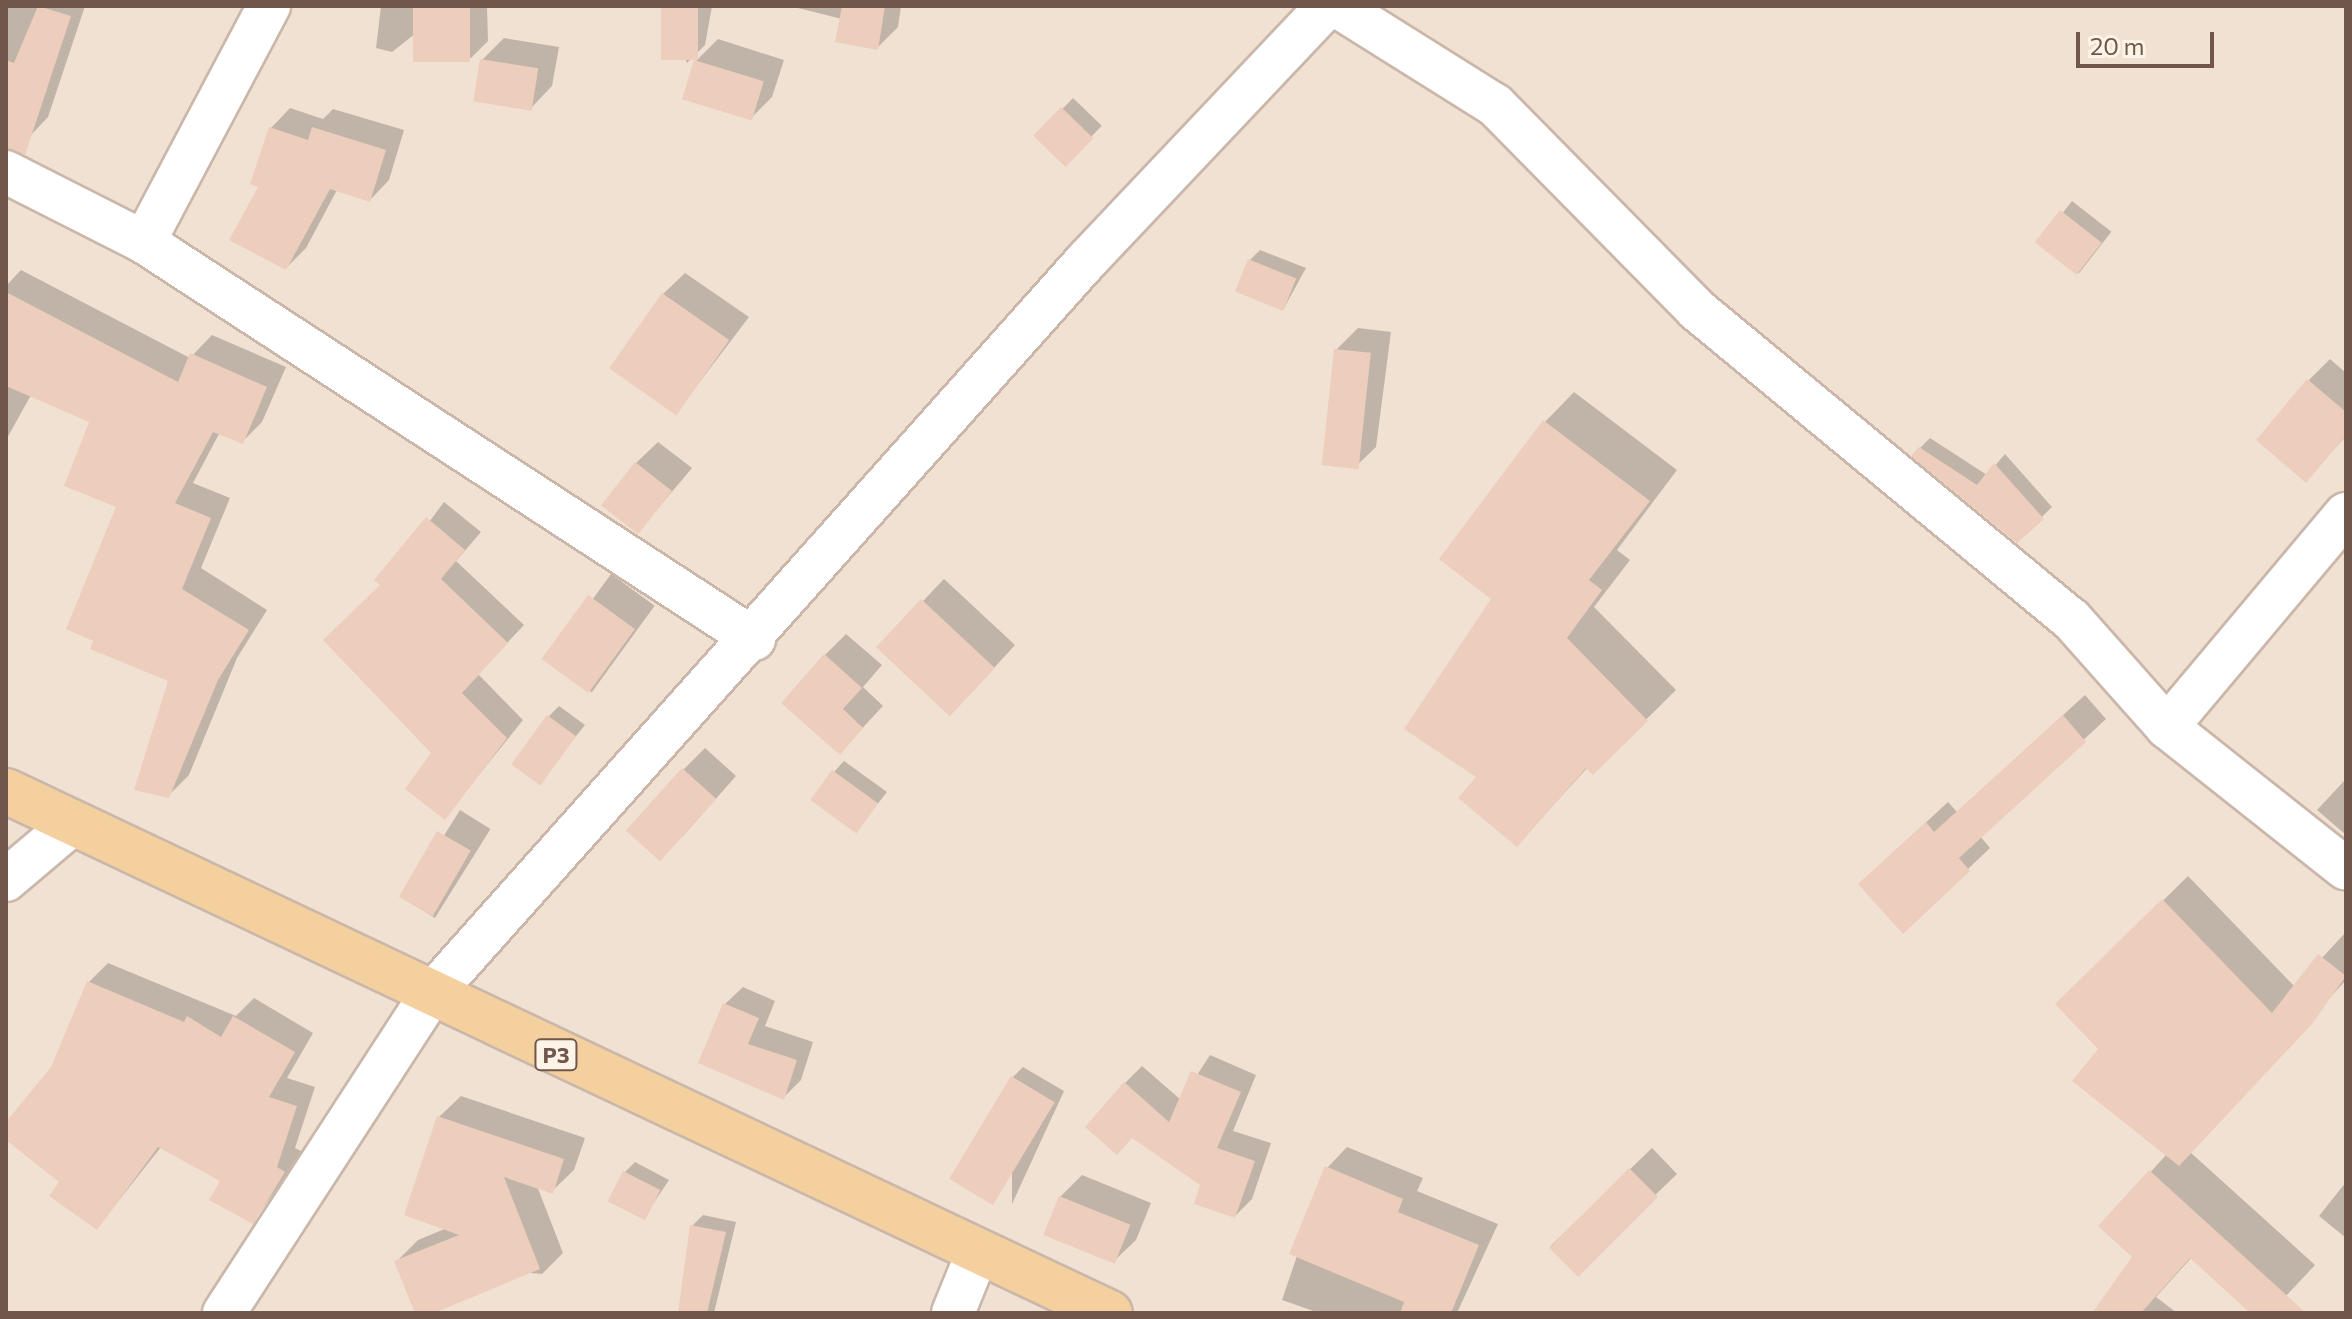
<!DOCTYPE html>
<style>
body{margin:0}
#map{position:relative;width:2352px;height:1319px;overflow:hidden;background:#faf0e3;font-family:Commissioner,sans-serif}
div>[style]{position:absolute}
.residential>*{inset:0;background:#f1e1d2;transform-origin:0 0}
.shadow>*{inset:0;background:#0003;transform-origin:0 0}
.building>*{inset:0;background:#edcdbc;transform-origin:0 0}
.roads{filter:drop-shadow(2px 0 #cab7aa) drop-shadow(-2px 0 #cab7aa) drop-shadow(0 2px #cab7aa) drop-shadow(0 -2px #cab7aa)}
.street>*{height:42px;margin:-21px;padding:0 21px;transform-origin:21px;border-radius:21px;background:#fff}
.primary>*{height:44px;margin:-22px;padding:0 22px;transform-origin:22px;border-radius:22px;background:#f4d09f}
span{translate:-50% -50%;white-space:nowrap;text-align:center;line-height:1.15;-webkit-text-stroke:7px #fdf4e8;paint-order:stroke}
.shield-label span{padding:2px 6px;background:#fdf4e8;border:2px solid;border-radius:6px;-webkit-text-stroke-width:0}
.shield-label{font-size:22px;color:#70564b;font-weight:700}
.frame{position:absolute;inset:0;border:8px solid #70564b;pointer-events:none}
.scale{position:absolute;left:2076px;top:32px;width:138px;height:36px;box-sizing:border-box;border:4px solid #70564b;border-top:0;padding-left:10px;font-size:24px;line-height:28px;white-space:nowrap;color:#70564b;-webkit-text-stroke:6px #fdf4e8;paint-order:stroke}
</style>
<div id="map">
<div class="residential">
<div style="left:6px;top:6px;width:2340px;height:1307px"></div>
</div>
<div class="shadow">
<div style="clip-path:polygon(6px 6px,85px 6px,48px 117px,31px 135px,6px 126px)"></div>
<div style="clip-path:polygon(381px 6px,487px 6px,488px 41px,471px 58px,416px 33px,392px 52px,376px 48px)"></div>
<div style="clip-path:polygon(663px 6px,712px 6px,705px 45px,687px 63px)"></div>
<div style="clip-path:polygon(790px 6px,901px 6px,898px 27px,877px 48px,842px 19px)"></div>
<div style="clip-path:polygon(504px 38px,559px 47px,552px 86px,531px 108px,482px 60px)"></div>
<div style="clip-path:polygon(718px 39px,784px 60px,772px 97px,751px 118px,696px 61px)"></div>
<div style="left:1073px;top:98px;width:40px;height:53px;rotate:44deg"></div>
<div style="clip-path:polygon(290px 108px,323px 119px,333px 109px,404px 130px,389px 180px,370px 200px,337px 190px,306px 248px,286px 268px,260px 185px,271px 128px)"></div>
<div style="left:2072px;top:201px;width:50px;height:53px;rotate:38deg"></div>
<div style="clip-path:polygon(1260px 250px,1306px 268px,1284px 308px,1249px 261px)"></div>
<div style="clip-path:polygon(21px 270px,190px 358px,212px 335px,286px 367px,262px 422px,242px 442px,220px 432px,193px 483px,230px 498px,201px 568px,267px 610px,237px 658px,189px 775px,169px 795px,171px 680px,96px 640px,119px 506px,92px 421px,31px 395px,6px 440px,6px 286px)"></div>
<div style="clip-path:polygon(685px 273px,749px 317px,676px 413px,663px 294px)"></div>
<div style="clip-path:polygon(1358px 328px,1391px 332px,1376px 447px,1354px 468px,1336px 350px)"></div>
<div style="clip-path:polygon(2330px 359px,2346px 373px,2346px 436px,2306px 480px,2308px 381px)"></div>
<div style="clip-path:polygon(1574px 392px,1677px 470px,1617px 550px,1630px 560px,1594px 607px,1676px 690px,1593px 772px,1588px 767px,1517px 845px,1479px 777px,1494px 599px,1545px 422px)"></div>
<div style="clip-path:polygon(1930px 438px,1987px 475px,2005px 454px,2052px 507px,2017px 541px,1920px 448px)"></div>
<div style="clip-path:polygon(658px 442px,692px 468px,638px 532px,636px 463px)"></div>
<div style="clip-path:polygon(444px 502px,481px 532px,456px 561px,524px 625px,478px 674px,523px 720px,445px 817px,433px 753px,382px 585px)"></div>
<div style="left:611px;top:574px;width:54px;height:107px;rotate:36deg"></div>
<div style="clip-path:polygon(944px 579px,1015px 645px,972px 692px,923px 601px)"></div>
<div style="clip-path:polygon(846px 634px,882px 665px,863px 687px,883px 706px,840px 752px,825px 655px)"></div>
<div style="clip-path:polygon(2085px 695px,2106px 719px,1980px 836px,1990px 848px,1903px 931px,1882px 863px,1948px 802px,1957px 812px)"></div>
<div style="clip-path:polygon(559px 706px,585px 725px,538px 783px,549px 716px)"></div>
<div style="clip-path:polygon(705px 748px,736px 776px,682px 837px,683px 770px)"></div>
<div style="clip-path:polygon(844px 761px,887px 792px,857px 830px,834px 772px)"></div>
<div style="clip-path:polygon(2346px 779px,2346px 835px,2317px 810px)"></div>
<div style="left:460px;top:810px;width:36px;height:105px;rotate:32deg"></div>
<div style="clip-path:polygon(2188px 876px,2295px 987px,2346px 932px,2346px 980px,2190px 1152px,2315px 1265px,2270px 1313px,2253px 1313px,2192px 1257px,2156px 1297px,2177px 1313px,2094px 1313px,2134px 1256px,2101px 1226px,2167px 1154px,2101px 1049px,2058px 1004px)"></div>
<div style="clip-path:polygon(108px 963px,236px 1016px,254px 998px,313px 1033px,287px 1078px,315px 1087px,295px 1148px,303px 1152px,253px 1222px,223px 1180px,161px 1147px,97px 1228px,61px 1181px,6px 1137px,6px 1125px,52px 1068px,89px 982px)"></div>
<div style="clip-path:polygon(743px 987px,775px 1001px,765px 1026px,813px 1042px,801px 1080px,783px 1098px,700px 1062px,725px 1004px)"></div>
<div style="clip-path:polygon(1210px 1055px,1256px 1075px,1233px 1131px,1271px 1143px,1252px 1199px,1235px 1216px,1125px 1083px,1142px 1066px,1181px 1100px)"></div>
<div style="clip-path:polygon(1023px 1067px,1064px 1091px,1012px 1204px,1012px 1078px)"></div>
<div style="clip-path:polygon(461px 1096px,585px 1138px,574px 1170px,552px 1191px,537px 1186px,563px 1253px,542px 1274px,511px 1271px,417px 1313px,396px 1262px,418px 1240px,447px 1228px,439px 1117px)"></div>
<div style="clip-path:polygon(1347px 1147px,1423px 1178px,1417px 1191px,1498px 1224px,1457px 1313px,1319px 1313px,1282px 1300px,1327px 1168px)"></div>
<div style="left:1652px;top:1148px;width:36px;height:141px;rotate:46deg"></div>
<div style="clip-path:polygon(635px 1162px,669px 1180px,643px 1219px,625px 1172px)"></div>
<div style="clip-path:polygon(1082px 1175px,1151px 1203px,1136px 1240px,1114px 1261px,1060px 1197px)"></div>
<div style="clip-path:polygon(2346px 1182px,2346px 1238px,2319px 1216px)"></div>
<div style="clip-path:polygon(703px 1215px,736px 1222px,714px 1313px,681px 1313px,692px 1226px)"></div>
</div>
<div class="building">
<div style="clip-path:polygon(38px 6px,71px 16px,25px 155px,6px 148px,6px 60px,14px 63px)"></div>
<div style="left:413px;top:6px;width:57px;height:56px"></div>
<div style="left:661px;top:6px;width:37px;height:54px"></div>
<div style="clip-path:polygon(842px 6px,885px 6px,878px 50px,835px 42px)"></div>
<div style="left:480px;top:59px;width:59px;height:43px;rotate:9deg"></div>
<div style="left:694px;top:60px;width:73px;height:41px;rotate:17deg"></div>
<div style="left:1061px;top:107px;width:45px;height:40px;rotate:44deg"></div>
<div style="clip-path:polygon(269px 127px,308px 140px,312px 127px,386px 150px,370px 202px,330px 189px,286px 270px,229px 240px,258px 187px,250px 184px)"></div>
<div style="left:2060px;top:210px;width:53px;height:41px;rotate:38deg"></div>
<div style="left:1248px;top:259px;width:52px;height:35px;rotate:22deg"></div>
<div style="clip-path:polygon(6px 292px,178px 382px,190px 353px,267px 387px,243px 444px,213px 432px,175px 503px,211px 518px,182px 589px,249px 630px,218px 680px,169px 798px,134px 790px,168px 681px,90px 649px,93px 641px,66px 629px,116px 507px,64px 486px,89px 422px,6px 386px)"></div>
<div style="left:662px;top:293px;width:82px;height:92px;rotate:35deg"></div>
<div style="left:1334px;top:349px;width:37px;height:117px;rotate:6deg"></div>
<div style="clip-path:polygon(2307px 379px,2346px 412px,2346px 435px,2306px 483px,2256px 440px)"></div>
<div style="clip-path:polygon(1543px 420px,1650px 501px,1589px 580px,1602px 590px,1567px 638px,1648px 721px,1593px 775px,1586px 768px,1517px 847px,1458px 798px,1476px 777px,1404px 729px,1491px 599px,1439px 559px)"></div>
<div style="clip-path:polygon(1919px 447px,1977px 485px,1994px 463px,2044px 519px,2017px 543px,1911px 456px)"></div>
<div style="left:635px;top:462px;width:47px;height:55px;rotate:38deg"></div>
<div style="clip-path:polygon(426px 517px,465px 550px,441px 579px,508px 643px,462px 693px,507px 738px,445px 820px,405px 789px,431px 753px,323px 640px,380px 585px,374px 580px)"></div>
<div style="left:588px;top:595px;width:58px;height:79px;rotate:36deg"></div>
<div style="left:921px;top:599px;width:101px;height:66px;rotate:43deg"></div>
<div style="clip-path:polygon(824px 654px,862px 688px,843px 709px,863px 728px,840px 755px,781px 703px)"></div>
<div style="left:547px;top:715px;width:36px;height:61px;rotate:36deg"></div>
<div style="clip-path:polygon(2063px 715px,2086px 742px,1959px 858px,1970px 871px,1903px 934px,1858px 884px,1926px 822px,1934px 832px)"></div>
<div style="left:682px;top:768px;width:46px;height:84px;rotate:42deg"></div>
<div style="left:832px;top:770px;width:57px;height:37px;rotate:36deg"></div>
<div style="left:437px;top:831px;width:39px;height:76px;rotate:30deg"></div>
<div style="clip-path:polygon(2162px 899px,2272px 1013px,2318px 954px,2346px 976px,2312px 1024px,2179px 1166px,2072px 1081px,2098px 1049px,2055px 1004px)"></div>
<div style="clip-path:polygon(87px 981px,184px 1022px,187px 1016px,221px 1037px,233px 1016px,295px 1052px,269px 1097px,297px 1106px,277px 1167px,285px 1172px,253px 1224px,209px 1200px,220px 1181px,158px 1147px,97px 1230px,49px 1196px,59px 1182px,6px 1140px,6px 1122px,51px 1067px)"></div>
<div style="clip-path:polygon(723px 1003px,759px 1018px,748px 1044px,797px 1060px,784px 1100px,698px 1063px)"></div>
<div style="clip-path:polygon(1191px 1071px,1241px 1092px,1217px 1148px,1255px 1161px,1235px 1218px,1194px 1204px,1200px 1185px,1132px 1138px,1117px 1155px,1085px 1127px,1124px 1082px,1169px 1122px)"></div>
<div style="left:1011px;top:1076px;width:51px;height:120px;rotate:31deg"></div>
<div style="clip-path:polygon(437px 1116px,564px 1159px,553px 1194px,504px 1177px,540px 1269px,434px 1313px,415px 1313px,394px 1261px,459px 1235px,404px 1215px)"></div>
<div style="clip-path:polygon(1325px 1166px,1403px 1199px,1398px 1212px,1479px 1245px,1451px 1313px,1400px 1313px,1404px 1302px,1289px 1254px)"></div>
<div style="left:1629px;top:1168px;width:41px;height:113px;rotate:45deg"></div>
<div style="clip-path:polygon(2149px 1170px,2306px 1313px,2250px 1313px,2190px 1258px,2141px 1313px,2092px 1313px,2132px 1257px,2098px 1226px)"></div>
<div style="left:623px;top:1171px;width:42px;height:34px;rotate:27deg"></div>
<div style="left:1059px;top:1196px;width:77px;height:42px;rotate:22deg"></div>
<div style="clip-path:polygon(690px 1225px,726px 1232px,707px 1313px,678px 1313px)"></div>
</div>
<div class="roads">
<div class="street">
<div style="left:1337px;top:6px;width:186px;rotate:32.1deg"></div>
<div style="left:1495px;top:105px;width:288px;rotate:45.4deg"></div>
<div style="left:1697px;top:310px;width:485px;rotate:39.6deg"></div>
<div style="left:2071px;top:619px;width:144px;rotate:48.4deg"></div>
<div style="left:2167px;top:727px;width:228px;rotate:38.4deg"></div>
<div style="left:6px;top:172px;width:155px;rotate:26.9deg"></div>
<div style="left:144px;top:242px;width:728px;rotate:33.06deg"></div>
<div style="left:144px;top:242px;width:267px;rotate:-62.1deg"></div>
<div style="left:2167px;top:727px;width:278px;rotate:-50deg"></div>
<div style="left:6px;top:880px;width:85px;rotate:-40.2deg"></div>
<div style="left:224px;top:1313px;width:378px;rotate:-57deg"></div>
<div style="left:430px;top:996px;width:987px;rotate:-48.25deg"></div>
<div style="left:1087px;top:260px;width:349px;rotate:-46.6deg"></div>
<div style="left:953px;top:1313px;width:64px;rotate:-67.9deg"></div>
</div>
<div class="primary">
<div style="left:6px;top:791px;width:1221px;rotate:25.31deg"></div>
</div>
</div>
<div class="shield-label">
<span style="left:556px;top:1055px">P3</span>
</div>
<div class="frame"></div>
<div class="scale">20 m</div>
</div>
